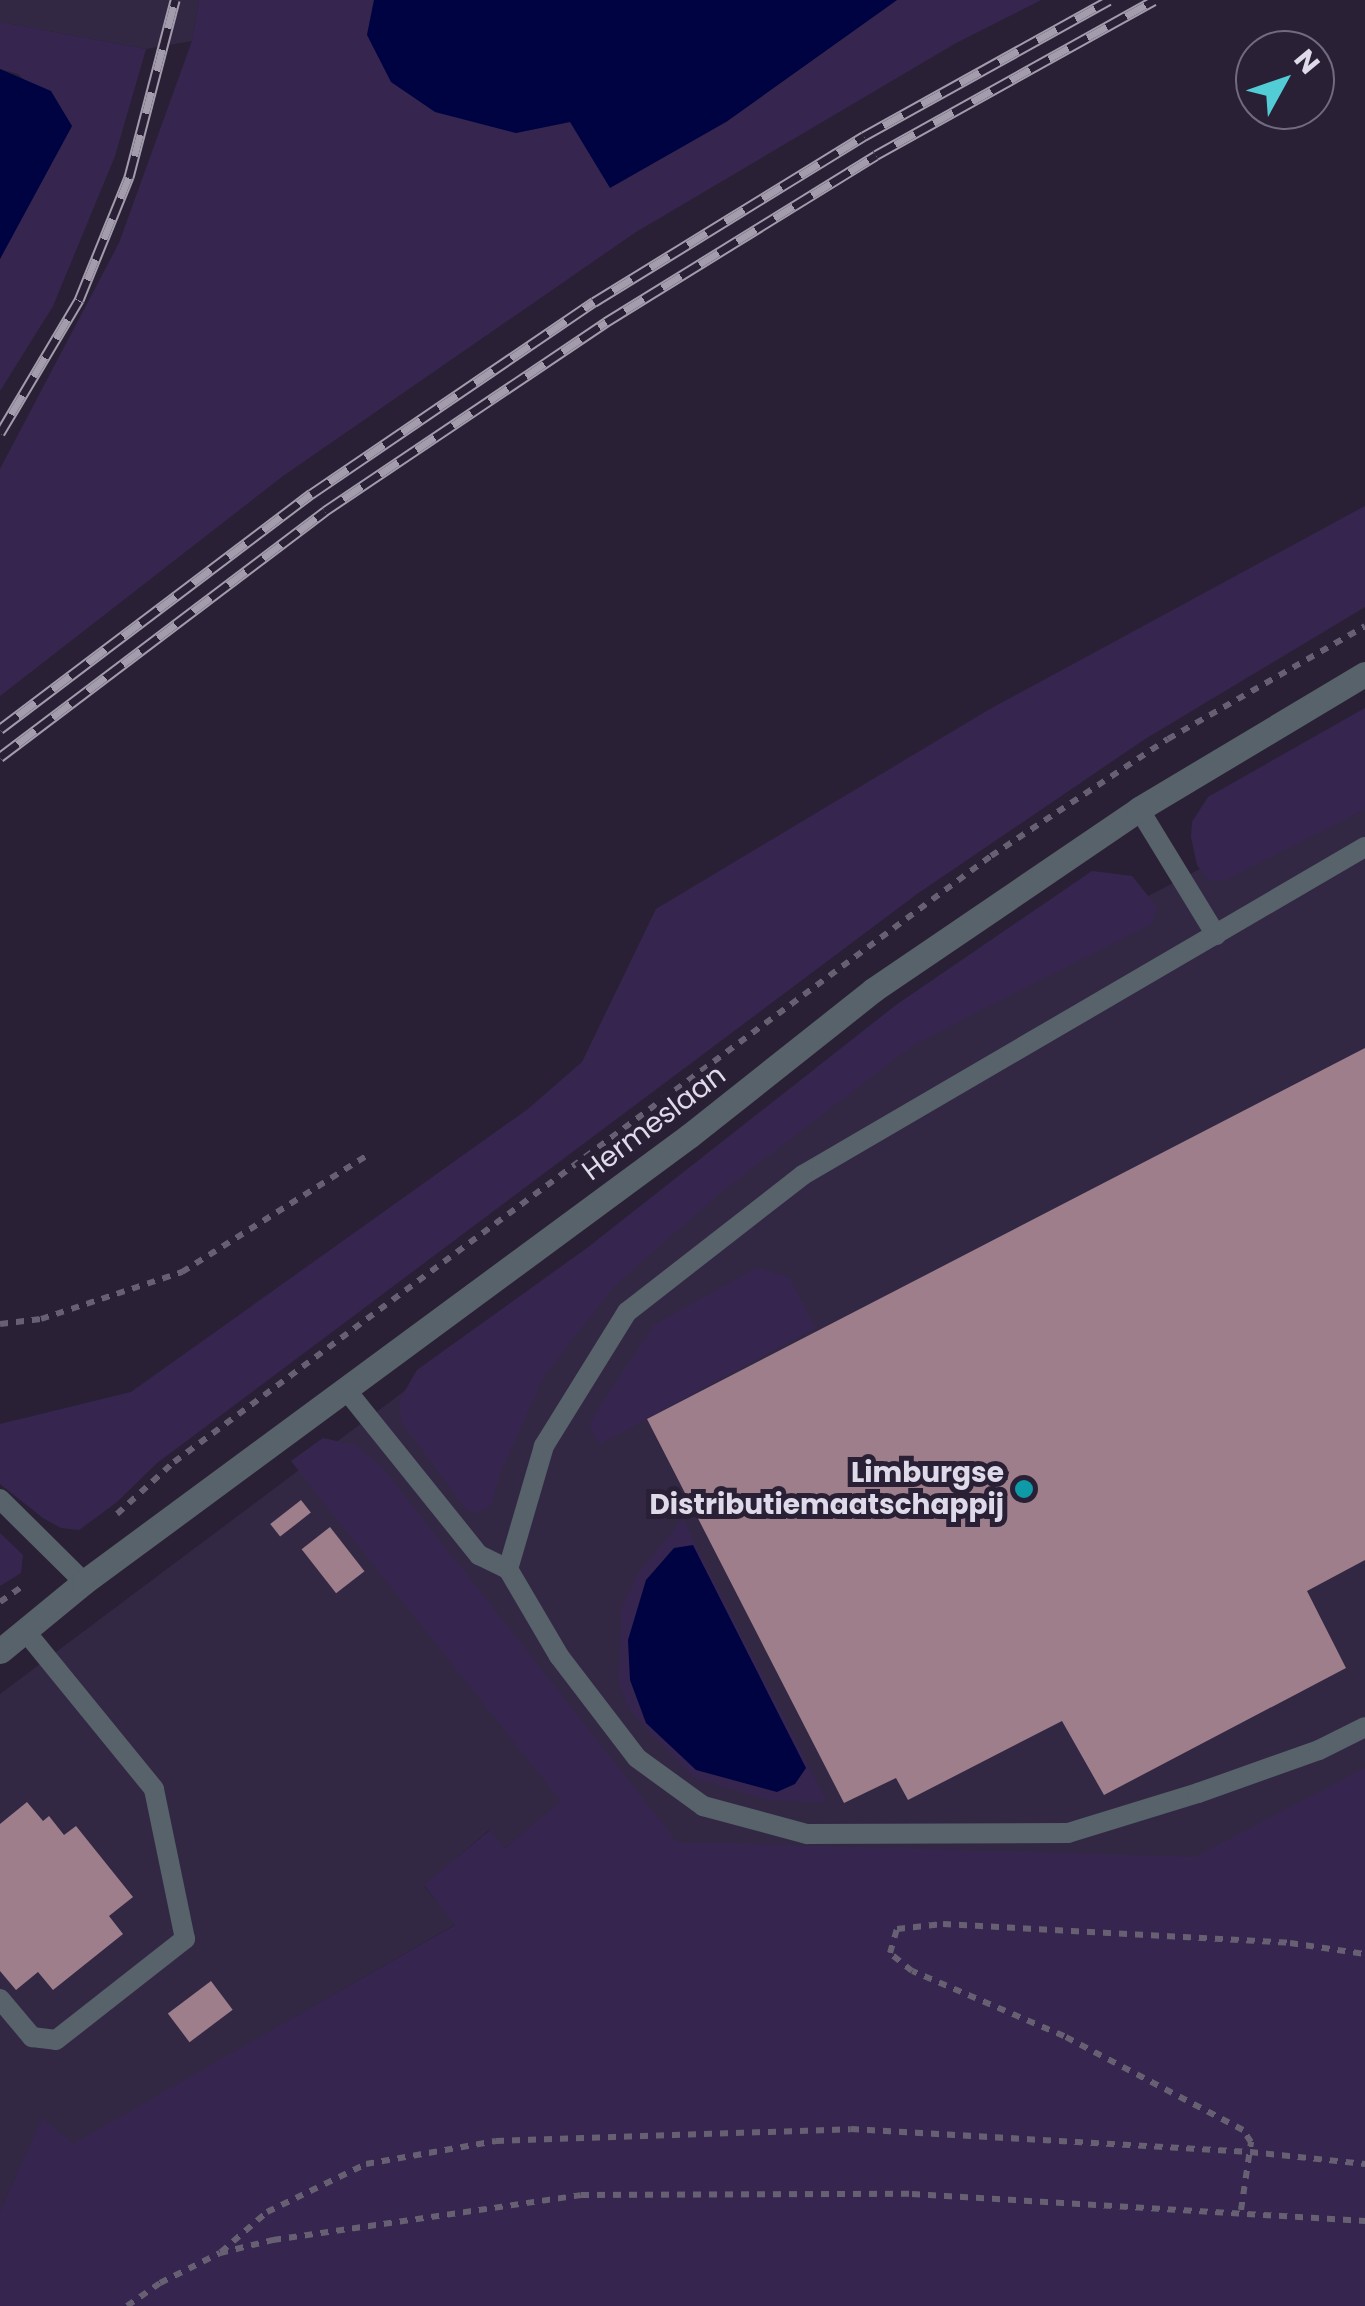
<!DOCTYPE html>
<style>
body{margin:0}
#map{position:relative;width:1365px;height:2306px;overflow:hidden;background:#292036;font-family:Poppins,sans-serif}
div>[style]{position:absolute}
.built>*{inset:0;background:#322844}
.green>*{inset:0;background:#36264f}
.water>*{inset:0;background:#000342}
.building>*{inset:0;background:#9d7e8a;transform-origin:0 0}
.path>*{height:6px;margin-top:-3px;transform-origin:0;background:repeating-linear-gradient(90deg,#676073 0 8px,transparent 0 16px)}
.service>*{height:20px;margin:-10px;padding:0 10px;transform-origin:10px;border-radius:10px;background:#57626a}
.tertiary>*{height:25px;margin:-12.5px;padding:0 12.5px;transform-origin:12.5px;border-radius:12.5px;background:#57626a}
.rail>*{height:11px;margin-top:-5.5px;transform-origin:0;background:repeating-linear-gradient(90deg,#292036 0 22px,#a29cad 0 44px);box-sizing:border-box;border-block:2px solid #a29cad}
.dots>*{width:28px;height:28px;translate:-50% -50%;box-sizing:border-box;border:5px solid #292036;border-radius:50%}
span{translate:-50% -50%;white-space:nowrap;text-align:center;line-height:1.15;-webkit-text-stroke:10px #292036;paint-order:stroke}
.street-label{font-size:28px;color:#dfdae9}
.poi-label{font-size:28px;color:#dfdae9;font-weight:700}
.right{translate:-100% -50%;text-align:right}
.north{position:absolute;left:1235px;top:30px;width:100px;height:100px;box-sizing:border-box;background:#292036;border:2px solid #726a7e;border-radius:50%;rotate:50deg;font-size:28px;font-weight:700;line-height:40px;text-align:center;color:#dfdae9}
.north::after{content:'';display:block;margin:auto;width:35px;height:45px;background:#52ccd5;clip-path:polygon(50% 0,100% 100%,50% 72%,0 100%)}
</style>
<div id="map">
<div class="built">
<div style="clip-path:polygon(0 0,199px 0,192px 41px,146px 49px,0 22px)"></div>
<div style="clip-path:polygon(1365px 783px,1365px 1876px,612px 1868px,561px 1802px,505px 1848px,489px 1830px,424px 1886px,456px 1924px,73px 2145px,42px 2119px,0 2211px,0 1694px,876px 1038px)"></div>
</div>
<div class="green">
<div style="clip-path:polygon(199px 0,374px 0,367px 35px,515px 133px,570px 122px,726px 122px,897px 0,1041px 0,956px 43px,636px 232px,283px 476px,0 696px,0 469px,119px 243px,192px 41px)"></div>
<div style="clip-path:polygon(0 22px,146px 49px,115px 156px,53px 306px,0 391px,0 259px,72px 126px,18px 74px,0 69px)"></div>
<div style="clip-path:polygon(1365px 506px,1365px 607px,1145px 739px,917px 894px,157px 1463px,117px 1502px,79px 1530px,61px 1528px,43px 1518px,0 1484px,0 1424px,131px 1392px,528px 1109px,582px 1062px,656px 909px,990px 709px)"></div>
<div style="clip-path:polygon(1365px 708px,1365px 809px,1226px 880px,1208px 880px,1197px 865px,1191px 837px,1192px 822px,1208px 797px)"></div>
<div style="clip-path:polygon(1092px 871px,1132px 876px,1157px 907px,1152px 923px,913px 1045px,721px 1192px,614px 1286px,544px 1376px,501px 1471px,491px 1505px,478px 1513px,466px 1509px,401px 1421px,399px 1401px,417px 1370px,587px 1248px,896px 1005px)"></div>
<div style="clip-path:polygon(756px 1268px,789px 1277px,815px 1328px,600px 1444px,590px 1428px,595px 1414px,654px 1325px)"></div>
<div style="clip-path:polygon(323px 1438px,355px 1445px,381px 1466px,677px 1842px,1195px 1857px,1365px 1768px,1365px 2306px,0 2306px,0 2211px,42px 2118px,73px 2144px,455px 1925px,424px 1885px,490px 1830px,505px 1848px,561px 1801px,291px 1461px)"></div>
<div style="clip-path:polygon(683px 1519px,688px 1530px,827px 1802px,769px 1800px,694px 1778px,630px 1711px,619px 1682px,621px 1609px,639px 1572px)"></div>
<div style="clip-path:polygon(0 1533px,23px 1555px,21px 1573px,0 1586px)"></div>
</div>
<div class="water">
<div style="clip-path:polygon(374px 0,897px 0,726px 122px,610px 188px,570px 122px,516px 133px,435px 112px,391px 82px,367px 35px)"></div>
<div style="clip-path:polygon(0 69px,51px 91px,72px 126px,0 259px)"></div>
<div style="clip-path:polygon(693px 1545px,806px 1768px,795px 1784px,777px 1792px,696px 1770px,646px 1723px,630px 1680px,628px 1640px,646px 1580px,674px 1548px)"></div>
</div>
<div class="building">
<div style="clip-path:polygon(1365px 1048px,1365px 1560px,1307px 1591px,1346px 1668px,1104px 1795px,1062px 1721px,908px 1800px,896px 1778px,844px 1803px,647px 1419px)"></div>
<div style="left:301px;top:1500px;width:16px;height:39px;rotate:52deg"></div>
<div style="left:330px;top:1527px;width:56px;height:36px;rotate:52deg"></div>
<div style="clip-path:polygon(27px 1802px,43px 1821px,49px 1816px,64px 1835px,76px 1826px,133px 1897px,109px 1916px,123px 1934px,53px 1990px,38px 1972px,16px 1990px,0 1971px,0 1824px)"></div>
<div style="left:211px;top:1981px;width:36px;height:54px;rotate:53deg"></div>
</div>
<div class="path">
<div style="left:0;top:1324px;width:41px;rotate:-7deg"></div>
<div style="left:41px;top:1319px;width:149px;rotate:-18.4deg"></div>
<div style="left:182px;top:1272px;width:220px;rotate:-32.2deg"></div>
<div style="left:117px;top:1514px;width:77px;rotate:-42.4deg"></div>
<div style="left:174px;top:1462px;width:1017px;rotate:-36.57deg"></div>
<div style="left:991px;top:856px;width:212px;rotate:-33.5deg"></div>
<div style="left:1168px;top:739px;width:227px;rotate:-29.8deg"></div>
<div style="left:0;top:1602px;width:29px;rotate:-35deg"></div>
<div style="left:1241px;top:2210px;width:69px;rotate:-81.6deg"></div>
<div style="left:1251px;top:2142px;width:14px;rotate:-124deg"></div>
<div style="left:1243px;top:2130px;width:202px;rotate:-152.3deg"></div>
<div style="left:1064px;top:2036px;width:165px;rotate:-156.8deg"></div>
<div style="left:912px;top:1971px;width:28px;rotate:-141deg"></div>
<div style="left:890px;top:1953px;width:25px;rotate:-74deg"></div>
<div style="left:897px;top:1929px;width:46px;rotate:-6.2deg"></div>
<div style="left:943px;top:1924px;width:348px;rotate:3.1deg"></div>
<div style="left:1290px;top:1943px;width:76px;rotate:8.3deg"></div>
<div style="left:221px;top:2252px;width:61px;rotate:-41deg"></div>
<div style="left:267px;top:2212px;width:110px;rotate:-25.9deg"></div>
<div style="left:366px;top:2164px;width:132px;rotate:-10deg"></div>
<div style="left:496px;top:2141px;width:355px;rotate:-1.9deg"></div>
<div style="left:851px;top:2129px;width:400px;rotate:3.3deg"></div>
<div style="left:1250px;top:2152px;width:116px;rotate:6deg"></div>
<div style="left:127px;top:2306px;width:40px;rotate:-34.9deg"></div>
<div style="left:160px;top:2283px;width:67px;rotate:-26.6deg"></div>
<div style="left:220px;top:2253px;width:55px;rotate:-13.8deg"></div>
<div style="left:273px;top:2240px;width:311px;rotate:-8.3deg"></div>
<div style="left:581px;top:2195px;width:331px;rotate:-0.2deg"></div>
<div style="left:912px;top:2194px;width:454px;rotate:3.4deg"></div>
</div>
<div class="service">
<div style="left:1139px;top:809px;width:148px;rotate:58.6deg"></div>
<div style="left:1365px;top:847px;width:651px;rotate:149.73deg"></div>
<div style="left:803px;top:1175px;width:223px;rotate:142.1deg"></div>
<div style="left:627px;top:1312px;width:158px;rotate:121.8deg"></div>
<div style="left:544px;top:1446px;width:128px;rotate:106.3deg"></div>
<div style="left:508px;top:1569px;width:101px;rotate:59.6deg"></div>
<div style="left:559px;top:1656px;width:128px;rotate:52.6deg"></div>
<div style="left:637px;top:1758px;width:82px;rotate:36deg"></div>
<div style="left:703px;top:1806px;width:108px;rotate:15.1deg"></div>
<div style="left:807px;top:1834px;width:261px;rotate:-0.2deg"></div>
<div style="left:1068px;top:1833px;width:136px;rotate:-17.1deg"></div>
<div style="left:1198px;top:1793px;width:128px;rotate:-19.6deg"></div>
<div style="left:1319px;top:1750px;width:51px;rotate:-26.6deg"></div>
<div style="left:347px;top:1391px;width:211px;rotate:51.2deg"></div>
<div style="left:479px;top:1555px;width:32px;rotate:26deg"></div>
<div style="left:0;top:1499px;width:118px;rotate:44.7deg"></div>
<div style="left:0;top:1999px;width:50px;rotate:49.9deg"></div>
<div style="left:32px;top:2037px;width:24px;rotate:7deg"></div>
<div style="left:56px;top:2040px;width:164px;rotate:-38.1deg"></div>
<div style="left:185px;top:1939px;width:153px;rotate:-101.7deg"></div>
<div style="left:154px;top:1789px;width:204px;rotate:-129.2deg"></div>
</div>
<div class="tertiary">
<div style="left:0;top:1651px;width:109px;rotate:-39.4deg"></div>
<div style="left:84px;top:1582px;width:752px;rotate:-36.4deg"></div>
<div style="left:689px;top:1136px;width:235px;rotate:-38.4deg"></div>
<div style="left:873px;top:990px;width:322px;rotate:-34.2deg"></div>
<div style="left:1139px;top:809px;width:263px;rotate:-30.9deg"></div>
</div>
<div class="rail">
<div style="left:0;top:433px;width:155px;rotate:-59.3deg"></div>
<div style="left:79px;top:300px;width:133px;rotate:-67.9deg"></div>
<div style="left:129px;top:177px;width:183px;rotate:-75.4deg"></div>
<div style="left:0;top:729px;width:390px;rotate:-37.1deg"></div>
<div style="left:311px;top:494px;width:342px;rotate:-34.2deg"></div>
<div style="left:594px;top:302px;width:317px;rotate:-31.6deg"></div>
<div style="left:864px;top:136px;width:280px;rotate:-29deg"></div>
<div style="left:0;top:757px;width:408px;rotate:-37.1deg"></div>
<div style="left:325px;top:511px;width:339px;rotate:-33.9deg"></div>
<div style="left:606px;top:322px;width:317px;rotate:-31.7deg"></div>
<div style="left:876px;top:155px;width:318px;rotate:-29.1deg"></div>
</div>
<div class="dots">
<div style="left:1024px;top:1489px;background:#0f9aa8"></div>
</div>
<div class="street-label">
<span style="left:654px;top:1123px;rotate:-37deg">Hermeslaan</span>
</div>
<div class="poi-label">
<span class="right" style="left:1004px;top:1489px">Limburgse<br>Distributiemaatschappij</span>
</div>
<div class="north">N</div>
</div>
